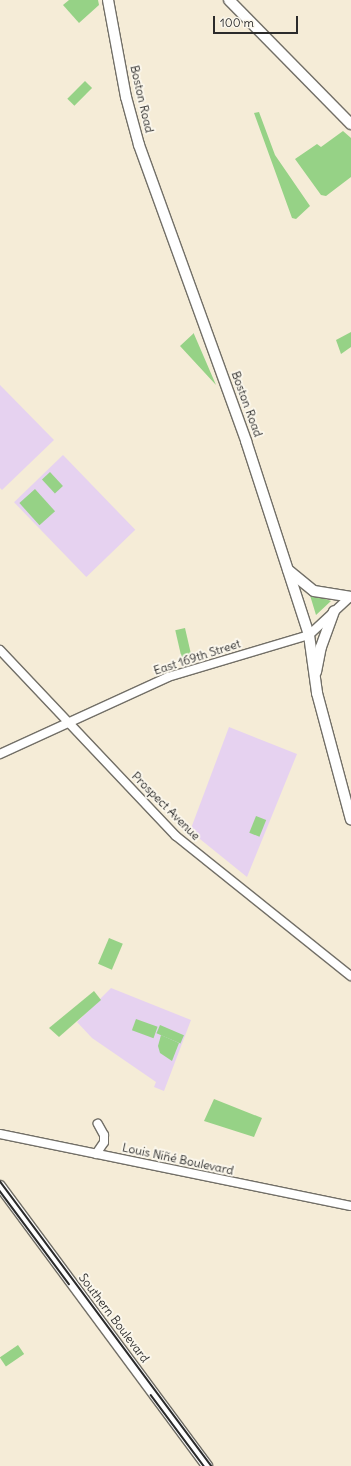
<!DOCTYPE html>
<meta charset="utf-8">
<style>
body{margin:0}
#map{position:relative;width:351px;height:1466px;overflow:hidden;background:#f5ecd7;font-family:Delius,sans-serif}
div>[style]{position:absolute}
.built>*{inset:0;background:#e6d2f0;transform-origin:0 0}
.green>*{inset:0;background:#96d286;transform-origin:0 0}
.roads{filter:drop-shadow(1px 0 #726f67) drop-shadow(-1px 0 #726f67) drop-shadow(0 1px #726f67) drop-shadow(0 -1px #726f67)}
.minor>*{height:8px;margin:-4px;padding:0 4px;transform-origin:4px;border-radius:4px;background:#fff}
.major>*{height:10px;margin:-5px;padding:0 5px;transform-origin:5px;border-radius:5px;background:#fff}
.rail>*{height:1.5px;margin:-0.75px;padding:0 0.75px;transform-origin:0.75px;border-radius:0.75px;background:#2b2b2b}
span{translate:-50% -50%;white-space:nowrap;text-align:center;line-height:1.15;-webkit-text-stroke:4px #fbf7ec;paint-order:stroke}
.street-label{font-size:12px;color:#2b2b2b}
.scale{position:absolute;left:213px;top:16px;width:85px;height:18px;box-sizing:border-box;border:2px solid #2b2b2b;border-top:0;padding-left:5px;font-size:12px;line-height:14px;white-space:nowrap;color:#2b2b2b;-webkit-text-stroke:3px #fbf7ec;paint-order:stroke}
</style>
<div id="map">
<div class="built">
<div style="clip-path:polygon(0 385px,54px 440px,2px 490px,0 488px)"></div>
<div style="left:63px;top:455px;width:104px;height:68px;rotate:46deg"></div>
<div style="clip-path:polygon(229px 727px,297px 754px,247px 877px,190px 831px)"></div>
<div style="clip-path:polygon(111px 988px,191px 1020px,164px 1091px,154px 1087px,156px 1082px,92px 1038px,77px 1022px)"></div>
</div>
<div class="green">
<div style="clip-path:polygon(69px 0,98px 0,99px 5px,79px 23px,63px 5px)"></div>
<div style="left:85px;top:81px;width:10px;height:25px;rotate:45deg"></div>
<div style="clip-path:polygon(259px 112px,275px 155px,310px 206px,296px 219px,292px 218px,254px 113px)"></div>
<div style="clip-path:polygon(343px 131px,351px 138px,351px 177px,326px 196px,321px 195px,295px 159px,317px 144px,321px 147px)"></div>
<div style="clip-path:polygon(351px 332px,351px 347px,341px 354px,336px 340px)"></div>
<div style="clip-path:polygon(194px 333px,194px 334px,216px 385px,180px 346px)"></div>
<div style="left:50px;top:472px;width:19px;height:11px;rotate:47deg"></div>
<div style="left:35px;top:489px;width:30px;height:21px;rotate:48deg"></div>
<div style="clip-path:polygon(309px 592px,317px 596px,331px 601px,316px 615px)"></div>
<div style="left:185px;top:628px;width:31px;height:10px;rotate:77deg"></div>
<div style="left:256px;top:816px;width:11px;height:18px;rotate:22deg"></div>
<div style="left:109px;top:938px;width:15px;height:28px;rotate:23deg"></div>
<div style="clip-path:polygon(94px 991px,101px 1000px,59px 1037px,49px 1028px)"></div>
<div style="left:136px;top:1019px;width:23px;height:12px;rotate:20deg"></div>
<div style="left:160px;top:1025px;width:26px;height:9px;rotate:23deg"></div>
<div style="clip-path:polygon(161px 1035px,179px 1043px,172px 1061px,160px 1053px,158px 1046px)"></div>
<div style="clip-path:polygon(214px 1099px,262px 1118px,254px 1137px,204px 1121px)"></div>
<div style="left:18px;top:1345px;width:11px;height:22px;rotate:56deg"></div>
</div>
<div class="roads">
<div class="minor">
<div style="left:0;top:650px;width:256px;rotate:46.6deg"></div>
<div style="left:176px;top:836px;width:224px;rotate:38.7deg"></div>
<div style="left:0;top:754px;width:185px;rotate:-24.6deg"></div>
<div style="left:168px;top:677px;width:147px;rotate:-16.6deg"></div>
<div style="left:309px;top:635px;width:57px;rotate:-42.9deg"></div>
<div style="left:0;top:1134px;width:358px;rotate:11.6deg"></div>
<div style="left:96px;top:1154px;width:14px;rotate:-56deg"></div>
<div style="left:104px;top:1142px;width:7px;rotate:-90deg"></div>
<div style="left:104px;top:1135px;width:13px;rotate:-119deg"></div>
</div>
<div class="major">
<div style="left:108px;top:0;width:99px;rotate:79.5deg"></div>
<div style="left:126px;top:97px;width:50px;rotate:74.8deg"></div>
<div style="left:139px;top:145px;width:315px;rotate:70.1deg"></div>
<div style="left:246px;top:441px;width:204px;rotate:72deg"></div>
<div style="left:309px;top:635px;width:59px;rotate:82.1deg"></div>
<div style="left:317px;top:693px;width:131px;rotate:75deg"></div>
<div style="left:229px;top:0;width:174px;rotate:45.5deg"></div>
<div style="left:288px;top:570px;width:33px;rotate:39deg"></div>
<div style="left:314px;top:591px;width:36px;rotate:9deg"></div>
<div style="left:316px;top:672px;width:25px;rotate:-79deg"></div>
<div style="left:321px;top:647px;width:38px;rotate:-70deg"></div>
<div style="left:0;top:1186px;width:348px;rotate:53.5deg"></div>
</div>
</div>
<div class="rail">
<div style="left:0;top:1181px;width:355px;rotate:53.4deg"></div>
<div style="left:0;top:1191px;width:116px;rotate:53.4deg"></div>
<div style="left:151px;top:1395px;width:89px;rotate:53.3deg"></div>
</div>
<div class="street-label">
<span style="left:142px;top:99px;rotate:77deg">Boston Road</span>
<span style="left:247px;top:404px;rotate:70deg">Boston Road</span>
<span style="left:197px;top:657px;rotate:-18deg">East 169th Street</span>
<span style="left:166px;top:806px;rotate:45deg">Prospect Avenue</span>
<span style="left:178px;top:1159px;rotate:12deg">Louis Niñé Boulevard</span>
<span style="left:114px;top:1318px;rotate:53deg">Southern Boulevard</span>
</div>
<div class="scale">100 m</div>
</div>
